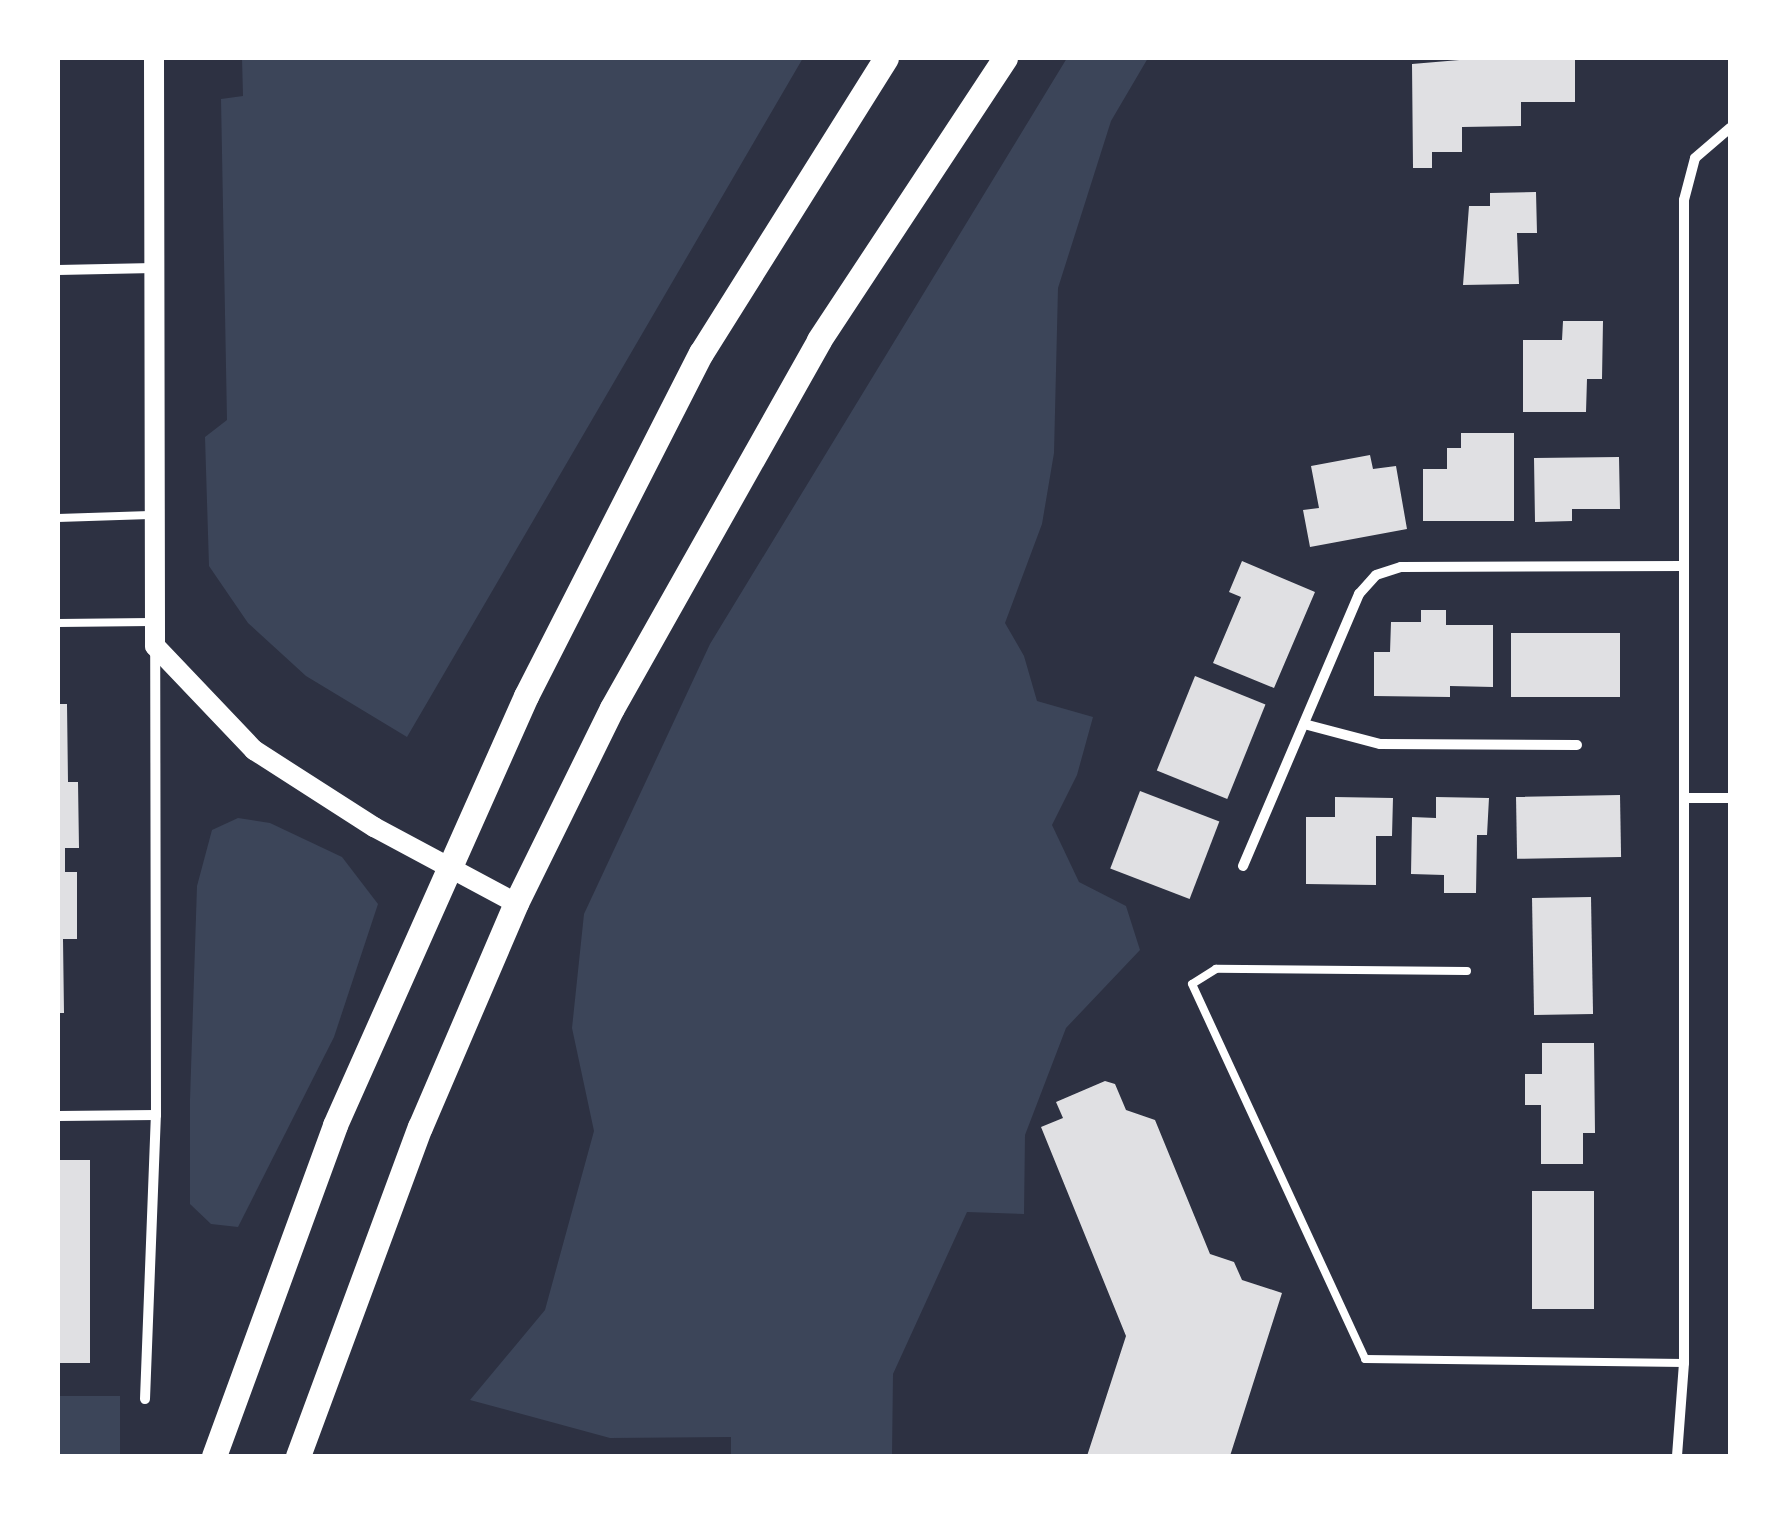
<!DOCTYPE html>
<style>
body{margin:0}
#map{position:relative;width:1788px;height:1514px;overflow:hidden;background:#2d3142;font-family:"Open Sans",sans-serif}
div>[style]{position:absolute}
.green>*{inset:0;background:#3c4559;transform-origin:0 0}
.building>*{inset:0;background:#e0e0e3;transform-origin:0 0}
.service>*{height:8px;margin:-4px;padding:0 4px;transform-origin:4px;border-radius:4px;background:#fff}
.minor>*{height:10px;margin:-5px;padding:0 5px;transform-origin:5px;border-radius:5px;background:#fff}
.secondary>*{height:20px;margin:-10px;padding:0 10px;transform-origin:10px;border-radius:10px;background:#fff}
.primary>*{height:25px;margin:-12.5px;padding:0 12.5px;transform-origin:12.5px;border-radius:12.5px;background:#fff}
span{translate:-50% -50%;white-space:nowrap;text-align:center;line-height:1.15;-webkit-text-stroke:10px #fff;paint-order:stroke}
.frame{position:absolute;inset:0;border:60px solid #fff;pointer-events:none}
</style>
<div id="map">
<div class="green">
<div style="clip-path:polygon(242px 58px,803px 58px,407px 737px,306px 676px,248px 623px,209px 566px,205px 437px,227px 420px,221px 99px,243px 96px)"></div>
<div style="clip-path:polygon(1067px 58px,1148px 58px,1111px 121px,1058px 288px,1054px 453px,1042px 524px,1005px 623px,1024px 656px,1037px 701px,1093px 717px,1077px 775px,1052px 825px,1079px 882px,1126px 906px,1140px 950px,1066px 1028px,1025px 1135px,1024px 1214px,967px 1212px,893px 1374px,892px 1456px,731px 1456px,731px 1437px,610px 1438px,470px 1400px,545px 1310px,594px 1131px,572px 1028px,584px 914px,710px 644px)"></div>
<div style="clip-path:polygon(238px 818px,270px 823px,342px 857px,378px 904px,334px 1037px,238px 1227px,211px 1224px,190px 1204px,190px 1100px,197px 886px,212px 830px)"></div>
<div style="left:58px;top:1396px;width:62px;height:60px"></div>
</div>
<div class="building">
<div style="clip-path:polygon(1483px 58px,1575px 58px,1575px 102px,1521px 102px,1521px 126px,1462px 127px,1462px 152px,1432px 152px,1432px 168px,1413px 168px,1412px 64px)"></div>
<div style="clip-path:polygon(1536px 192px,1537px 233px,1517px 233px,1519px 284px,1463px 285px,1469px 206px,1490px 206px,1490px 193px)"></div>
<div style="clip-path:polygon(1563px 321px,1603px 321px,1602px 379px,1587px 379px,1586px 412px,1523px 412px,1523px 340px,1562px 340px)"></div>
<div style="clip-path:polygon(1461px 433px,1514px 433px,1514px 521px,1423px 521px,1423px 469px,1447px 469px,1447px 448px,1461px 448px)"></div>
<div style="clip-path:polygon(1370px 455px,1373px 469px,1396px 466px,1407px 529px,1310px 547px,1303px 510px,1319px 508px,1311px 466px)"></div>
<div style="clip-path:polygon(1619px 457px,1620px 509px,1572px 509px,1572px 521px,1535px 522px,1534px 458px)"></div>
<div style="clip-path:polygon(1242px 561px,1315px 592px,1274px 688px,1213px 663px,1241px 597px,1229px 592px)"></div>
<div style="clip-path:polygon(1421px 610px,1446px 610px,1446px 625px,1493px 625px,1493px 687px,1450px 686px,1450px 697px,1374px 696px,1374px 652px,1390px 652px,1391px 622px,1421px 622px)"></div>
<div style="left:1620px;top:633px;width:64px;height:109px;rotate:90deg"></div>
<div style="left:1195px;top:676px;width:76px;height:102px;rotate:22deg"></div>
<div style="clip-path:polygon(58px 704px,67px 704px,68px 782px,78px 782px,79px 848px,65px 848px,65px 872px,77px 872px,77px 939px,63px 939px,64px 1013px,58px 1013px)"></div>
<div style="left:1140px;top:791px;width:85px;height:83px;rotate:21deg"></div>
<div style="left:1620px;top:795px;width:62px;height:104px;rotate:89deg"></div>
<div style="clip-path:polygon(1335px 797px,1393px 798px,1392px 836px,1376px 836px,1376px 885px,1306px 884px,1306px 817px,1335px 817px)"></div>
<div style="clip-path:polygon(1436px 797px,1489px 798px,1487px 835px,1477px 835px,1476px 893px,1444px 893px,1444px 875px,1411px 874px,1412px 817px,1436px 818px)"></div>
<div style="left:1591px;top:897px;width:117px;height:59px;rotate:89deg"></div>
<div style="clip-path:polygon(1542px 1043px,1594px 1043px,1595px 1133px,1583px 1133px,1583px 1164px,1541px 1164px,1541px 1105px,1525px 1105px,1525px 1074px,1542px 1074px)"></div>
<div style="clip-path:polygon(1105px 1081px,1115px 1084px,1126px 1110px,1155px 1120px,1210px 1254px,1234px 1262px,1242px 1280px,1282px 1293px,1230px 1456px,1087px 1456px,1126px 1336px,1041px 1127px,1063px 1118px,1056px 1102px)"></div>
<div style="left:58px;top:1160px;width:32px;height:203px"></div>
<div style="left:1532px;top:1191px;width:62px;height:118px"></div>
</div>
<div class="service">
<div style="left:58px;top:518px;width:92px;rotate:-1.9deg"></div>
<div style="left:58px;top:623px;width:93px;rotate:-0.6deg"></div>
<div style="left:1467px;top:971px;width:251px;rotate:-179.5deg"></div>
<div style="left:1216px;top:969px;width:28px;rotate:148deg"></div>
<div style="left:1192px;top:984px;width:413px;rotate:65.2deg"></div>
<div style="left:1365px;top:1359px;width:319px;rotate:0.7deg"></div>
</div>
<div class="minor">
<div style="left:58px;top:270px;width:96px;rotate:-1.2deg"></div>
<div style="left:1304px;top:724px;width:79px;rotate:14.7deg"></div>
<div style="left:1380px;top:744px;width:197px;rotate:0.3deg"></div>
<div style="left:1684px;top:798px;width:46px"></div>
<div style="left:1243px;top:866px;width:296px;rotate:-66.9deg"></div>
<div style="left:1359px;top:594px;width:25px;rotate:-48deg"></div>
<div style="left:1376px;top:575px;width:26px;rotate:-18deg"></div>
<div style="left:1401px;top:567px;width:283px;rotate:-0.2deg"></div>
<div style="left:58px;top:1116px;width:98px;rotate:-0.6deg"></div>
<div style="left:145px;top:1399px;width:284px;rotate:-87.8deg"></div>
<div style="left:156px;top:1115px;width:465px;rotate:-90.1deg"></div>
<div style="left:1677px;top:1456px;width:93px;rotate:-85.7deg"></div>
<div style="left:1684px;top:1363px;width:1163px;rotate:-90deg"></div>
<div style="left:1684px;top:200px;width:43px;rotate:-75.3deg"></div>
<div style="left:1695px;top:158px;width:46px;rotate:-40.6deg"></div>
</div>
<div class="secondary">
<div style="left:154px;top:58px;width:588px;rotate:89.9deg"></div>
<div style="left:155px;top:646px;width:144px;rotate:46.4deg"></div>
<div style="left:254px;top:750px;width:143px;rotate:32.7deg"></div>
<div style="left:374px;top:827px;width:161px;rotate:28.2deg"></div>
</div>
<div class="primary">
<div style="left:214px;top:1456px;width:352px;rotate:-69.9deg"></div>
<div style="left:335px;top:1125px;width:470px;rotate:-66deg"></div>
<div style="left:526px;top:696px;width:385px;rotate:-63deg"></div>
<div style="left:701px;top:353px;width:348px;rotate:-57.9deg"></div>
<div style="left:298px;top:1456px;width:351px;rotate:-69.7deg"></div>
<div style="left:420px;top:1127px;width:244px;rotate:-66.8deg"></div>
<div style="left:516px;top:903px;width:217px;rotate:-63.8deg"></div>
<div style="left:612px;top:708px;width:422px;rotate:-60.6deg"></div>
<div style="left:819px;top:340px;width:338px;rotate:-56.6deg"></div>
</div>
<div class="frame"></div>
</div>
